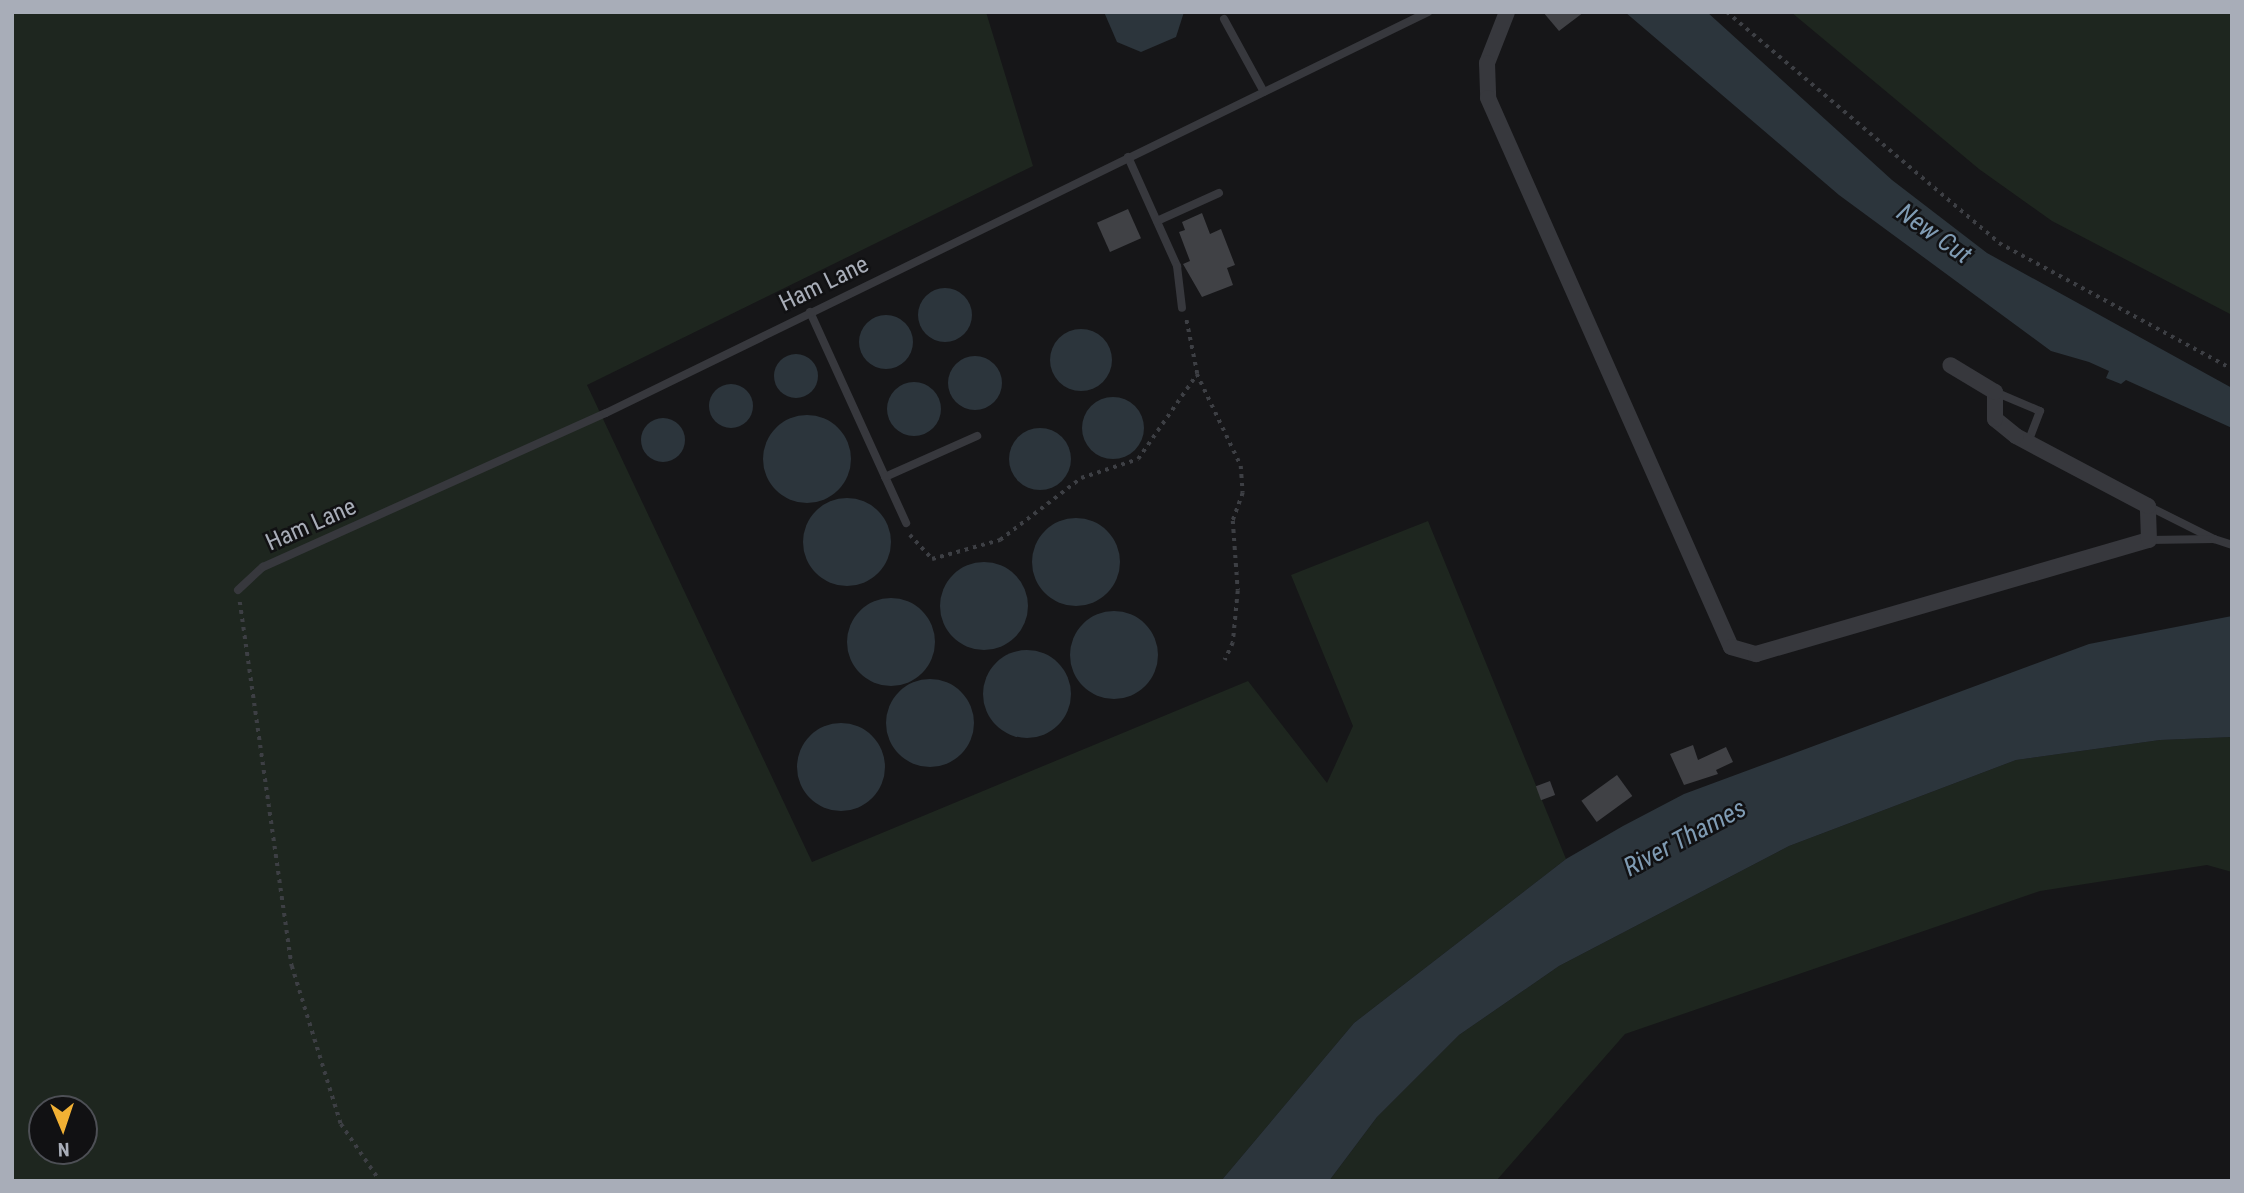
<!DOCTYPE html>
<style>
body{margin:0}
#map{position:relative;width:2244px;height:1193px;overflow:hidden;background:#161618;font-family:"Roboto Condensed",sans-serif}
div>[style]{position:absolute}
.green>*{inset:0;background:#1e261f}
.water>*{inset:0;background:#2c353c}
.round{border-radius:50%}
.building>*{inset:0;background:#404145;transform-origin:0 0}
.path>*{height:3.5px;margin-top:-1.75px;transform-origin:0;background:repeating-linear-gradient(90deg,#3d3f44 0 3.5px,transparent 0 8.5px)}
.service>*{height:8px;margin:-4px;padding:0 4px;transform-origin:4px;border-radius:4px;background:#37383d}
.minor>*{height:16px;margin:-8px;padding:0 8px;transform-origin:8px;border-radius:8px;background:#37383d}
span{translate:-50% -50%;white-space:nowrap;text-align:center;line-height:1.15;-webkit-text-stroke:5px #111113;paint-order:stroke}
.street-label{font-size:24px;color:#a8adb8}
.water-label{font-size:26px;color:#7f9bb3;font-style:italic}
.frame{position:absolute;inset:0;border:14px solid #a8adb8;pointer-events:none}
.north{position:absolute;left:28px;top:1095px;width:70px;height:70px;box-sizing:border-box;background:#111113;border:2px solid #4d4f55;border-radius:50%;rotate:178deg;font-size:19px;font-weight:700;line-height:28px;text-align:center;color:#a8adb8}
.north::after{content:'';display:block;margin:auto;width:24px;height:32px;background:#f2b134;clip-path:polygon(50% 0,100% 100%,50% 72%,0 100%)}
</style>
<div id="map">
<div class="green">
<div style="clip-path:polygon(evenodd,12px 12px,986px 12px,1033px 166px,587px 385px,812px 862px,1248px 681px,1327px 783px,1353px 726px,1291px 575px,1428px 521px,1566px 859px,1354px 1023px,1221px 1181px,12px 1181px,12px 12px,42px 1109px,84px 1109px,84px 1151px,42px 1151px,42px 1109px)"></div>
<div style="clip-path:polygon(1791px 12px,2232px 12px,2232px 315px,2052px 221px,1979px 169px)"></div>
<div style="clip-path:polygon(2232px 737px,2232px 872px,2207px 865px,2040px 891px,1625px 1034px,1496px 1181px,1329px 1181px,1377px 1117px,1459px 1035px,1559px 966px,1789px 846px,2016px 760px,2160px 740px)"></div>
</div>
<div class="water">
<div style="clip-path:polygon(1104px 12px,1184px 12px,1176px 37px,1141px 52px,1117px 42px)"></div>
<div style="clip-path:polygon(1625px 12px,1707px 12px,1892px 180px,1987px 253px,2232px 388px,2232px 428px,2126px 380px,2121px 384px,2106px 378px,2109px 371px,2089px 362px,2051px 351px,1839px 195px)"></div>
<div class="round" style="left:918px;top:288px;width:54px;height:54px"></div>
<div class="round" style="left:859px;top:315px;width:54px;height:54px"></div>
<div class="round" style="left:1050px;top:329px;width:62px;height:62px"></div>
<div class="round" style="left:774px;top:354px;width:44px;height:44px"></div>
<div class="round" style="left:948px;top:356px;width:54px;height:54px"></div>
<div class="round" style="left:887px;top:382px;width:54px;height:54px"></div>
<div class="round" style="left:709px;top:384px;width:44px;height:44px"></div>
<div class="round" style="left:1082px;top:397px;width:62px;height:62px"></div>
<div class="round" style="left:763px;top:415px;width:88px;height:88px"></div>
<div class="round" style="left:641px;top:418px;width:44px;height:44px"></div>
<div class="round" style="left:1009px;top:428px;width:62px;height:62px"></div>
<div class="round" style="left:803px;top:498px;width:88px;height:88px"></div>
<div class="round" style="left:1032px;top:518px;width:88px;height:88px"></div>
<div class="round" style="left:940px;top:562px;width:88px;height:88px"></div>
<div class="round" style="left:847px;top:598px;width:88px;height:88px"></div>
<div class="round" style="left:1070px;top:611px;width:88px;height:88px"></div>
<div style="clip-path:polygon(2232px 616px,2232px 737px,2160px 740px,2016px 760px,1789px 846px,1559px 966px,1459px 1035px,1377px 1117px,1329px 1181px,1221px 1181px,1354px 1023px,1566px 859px,1623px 826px,1684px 794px,2089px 644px)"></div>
<div class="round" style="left:983px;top:650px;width:88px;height:88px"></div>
<div class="round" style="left:886px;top:679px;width:88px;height:88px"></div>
<div class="round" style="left:797px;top:723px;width:88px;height:88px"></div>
</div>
<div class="building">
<div style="clip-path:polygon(1543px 12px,1584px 12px,1559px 31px)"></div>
<div style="left:1128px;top:209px;width:32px;height:34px;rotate:66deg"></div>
<div style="clip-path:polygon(1202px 213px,1210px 234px,1221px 229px,1235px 265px,1227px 268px,1233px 285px,1202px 297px,1183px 264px,1190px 261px,1179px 232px,1185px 230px,1182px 222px)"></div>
<div style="clip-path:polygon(1693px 745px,1698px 760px,1726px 747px,1733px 762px,1716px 770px,1718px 774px,1684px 785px,1670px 754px)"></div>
<div style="left:1617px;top:775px;width:26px;height:44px;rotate:54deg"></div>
<div style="left:1550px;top:781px;width:15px;height:15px;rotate:70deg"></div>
</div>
<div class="path">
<div style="left:1727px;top:12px;width:357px;rotate:40.3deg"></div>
<div style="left:1999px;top:243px;width:265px;rotate:28.4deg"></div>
<div style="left:1197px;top:374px;width:102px;rotate:64.4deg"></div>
<div style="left:1241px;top:466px;width:27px;rotate:86deg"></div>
<div style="left:1243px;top:493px;width:30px;rotate:110deg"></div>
<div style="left:1233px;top:521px;width:70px;rotate:85.9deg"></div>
<div style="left:1238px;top:591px;width:52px;rotate:95.5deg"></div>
<div style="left:1233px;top:643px;width:19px;rotate:115deg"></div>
<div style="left:910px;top:535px;width:33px;rotate:47deg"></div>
<div style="left:932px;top:559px;width:71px;rotate:-15.6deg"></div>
<div style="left:1000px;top:540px;width:102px;rotate:-37.4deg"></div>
<div style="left:1081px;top:478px;width:60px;rotate:-18.4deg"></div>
<div style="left:1138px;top:459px;width:103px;rotate:-55.2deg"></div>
<div style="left:1197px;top:374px;width:56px;rotate:-101.3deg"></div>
<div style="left:240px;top:602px;width:368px;rotate:81.9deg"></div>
<div style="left:292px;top:966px;width:165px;rotate:72.8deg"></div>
<div style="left:341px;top:1124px;width:69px;rotate:55.6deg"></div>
</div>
<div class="service">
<div style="left:1224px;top:19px;width:83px;rotate:61.3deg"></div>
<div style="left:1128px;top:157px;width:120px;rotate:65.8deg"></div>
<div style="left:1177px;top:266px;width:42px;rotate:83.2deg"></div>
<div style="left:1157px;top:221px;width:68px;rotate:-24.3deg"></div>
<div style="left:810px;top:312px;width:232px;rotate:65.5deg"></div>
<div style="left:1995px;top:392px;width:49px;rotate:22.9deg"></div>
<div style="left:2040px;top:411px;width:34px;rotate:111deg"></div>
<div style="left:885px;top:477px;width:101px;rotate:-24deg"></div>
<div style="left:2148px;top:506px;width:74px;rotate:26.6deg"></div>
<div style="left:2149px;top:540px;width:65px;rotate:-0.9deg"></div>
<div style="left:2214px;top:539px;width:19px;rotate:18deg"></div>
<div style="left:238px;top:590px;width:34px;rotate:-43deg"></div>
<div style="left:263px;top:567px;width:376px;rotate:-24.2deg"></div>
<div style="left:606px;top:413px;width:915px;rotate:-26deg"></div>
</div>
<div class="minor">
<div style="left:1507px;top:12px;width:55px;rotate:111.4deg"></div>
<div style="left:1487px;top:63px;width:35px;rotate:88deg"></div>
<div style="left:1488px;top:98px;width:600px;rotate:66.12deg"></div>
<div style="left:1731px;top:647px;width:26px;rotate:16deg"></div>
<div style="left:1756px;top:654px;width:409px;rotate:-16.2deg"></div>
<div style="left:2149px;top:540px;width:34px;rotate:-92deg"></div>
<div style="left:2148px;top:506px;width:149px;rotate:-152.1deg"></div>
<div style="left:2016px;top:436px;width:27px;rotate:-141deg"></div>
<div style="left:1995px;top:419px;width:27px;rotate:-90deg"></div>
<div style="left:1995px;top:392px;width:52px;rotate:-149deg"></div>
</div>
<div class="street-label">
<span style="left:824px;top:284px;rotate:-26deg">Ham Lane</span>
<span style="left:311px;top:525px;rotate:-24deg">Ham Lane</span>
</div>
<div class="water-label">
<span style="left:1934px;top:234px;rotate:35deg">New Cut</span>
<span style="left:1685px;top:838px;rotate:-28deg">River Thames</span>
</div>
<div class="frame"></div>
<div class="north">N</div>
</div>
